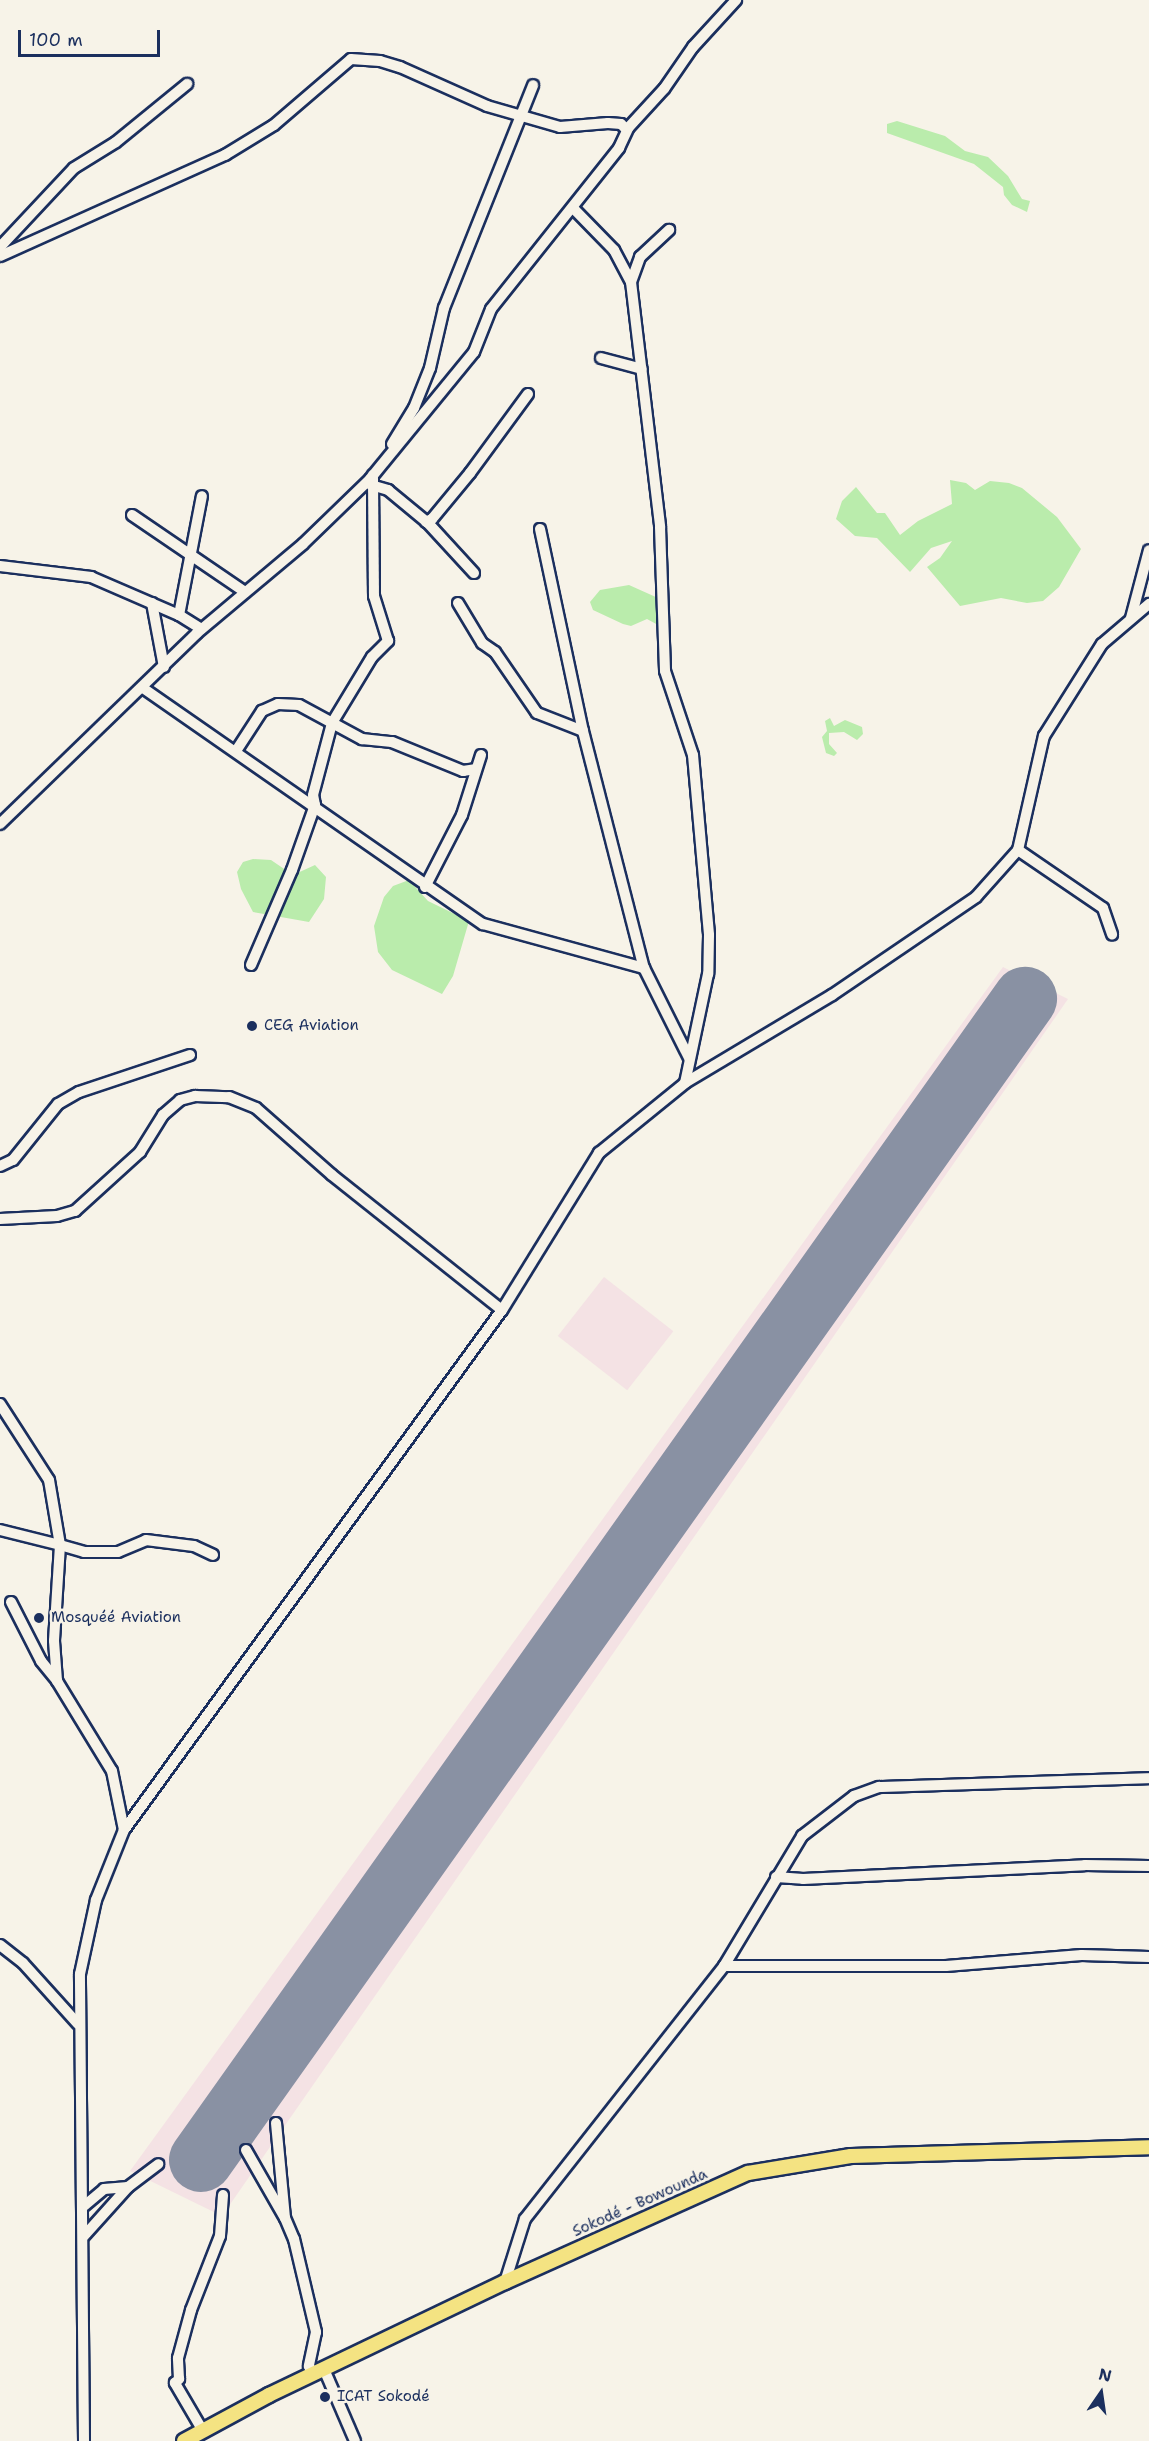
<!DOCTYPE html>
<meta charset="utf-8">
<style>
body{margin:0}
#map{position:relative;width:1149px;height:2441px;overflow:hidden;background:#f7f3e8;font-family:"Shantell Sans",sans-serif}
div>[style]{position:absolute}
.built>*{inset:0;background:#f4e2e4;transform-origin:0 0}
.green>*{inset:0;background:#baecac}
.runway>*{height:64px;margin:-32px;padding:0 32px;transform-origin:32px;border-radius:32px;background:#8991a3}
.roads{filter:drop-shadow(2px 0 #1b2f5e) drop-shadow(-2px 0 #1b2f5e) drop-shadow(0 2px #1b2f5e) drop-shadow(0 -2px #1b2f5e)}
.minor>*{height:10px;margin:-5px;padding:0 5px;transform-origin:5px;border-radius:5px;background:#f7f3e8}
.major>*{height:14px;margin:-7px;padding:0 7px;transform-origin:7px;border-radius:7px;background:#f4e382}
.dots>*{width:16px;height:16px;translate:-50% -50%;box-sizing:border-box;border:3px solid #f7f3e8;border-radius:50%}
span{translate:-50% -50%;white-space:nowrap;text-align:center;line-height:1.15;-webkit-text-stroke:5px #f7f3e8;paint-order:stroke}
.poi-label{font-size:15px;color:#1b2f5e}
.left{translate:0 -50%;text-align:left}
.street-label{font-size:15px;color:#1b2f5e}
.north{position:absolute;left:1071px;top:2363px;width:60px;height:60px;-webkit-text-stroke:4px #f7f3e8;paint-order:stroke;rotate:13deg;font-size:16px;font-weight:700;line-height:24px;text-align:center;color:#1b2f5e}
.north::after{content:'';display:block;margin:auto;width:21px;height:27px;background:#1b2f5e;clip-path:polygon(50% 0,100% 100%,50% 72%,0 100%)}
.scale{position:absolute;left:18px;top:30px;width:142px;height:27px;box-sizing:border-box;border:3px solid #1b2f5e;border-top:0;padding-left:8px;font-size:18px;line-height:21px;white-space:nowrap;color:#1b2f5e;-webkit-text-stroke:4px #f7f3e8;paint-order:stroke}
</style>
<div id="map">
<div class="built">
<div style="clip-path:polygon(1003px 967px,1068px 999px,222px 2216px,130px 2171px)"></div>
<div style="left:604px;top:1277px;width:88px;height:75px;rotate:38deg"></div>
</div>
<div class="green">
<div style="clip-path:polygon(897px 121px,945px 136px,965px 151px,988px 157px,1008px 176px,1022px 199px,1030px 201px,1027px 212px,1012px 205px,1004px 195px,1003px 187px,974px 164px,887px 133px,887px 124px)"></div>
<div style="clip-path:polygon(950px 480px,966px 483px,975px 490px,990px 481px,1009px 483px,1022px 488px,1057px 517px,1081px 549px,1059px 587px,1043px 601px,1027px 603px,1001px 598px,960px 606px,927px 567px,940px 558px,952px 541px,931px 548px,910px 572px,877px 538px,855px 536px,836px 519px,842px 501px,856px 487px,877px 513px,885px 513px,900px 535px,918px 521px,952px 504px)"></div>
<div style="clip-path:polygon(629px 585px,658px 598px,658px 625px,647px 619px,631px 626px,623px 624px,593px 610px,590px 602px,600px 590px)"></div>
<div style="clip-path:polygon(830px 718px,834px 726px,845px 720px,862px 727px,863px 734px,857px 740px,844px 732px,829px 733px,829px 744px,837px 753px,834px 756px,826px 753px,822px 737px,827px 731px,825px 721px)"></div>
<div style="clip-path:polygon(253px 859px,271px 860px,293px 875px,315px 865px,326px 877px,324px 899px,309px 922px,253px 912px,241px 889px,237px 872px,243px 862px)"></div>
<div style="clip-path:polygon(409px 880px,428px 901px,469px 921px,453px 976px,442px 994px,392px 970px,378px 952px,374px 926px,384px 897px,393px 886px)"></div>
</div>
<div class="runway">
<div style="left:201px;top:2160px;width:1424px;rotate:-54.64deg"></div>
</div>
<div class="roads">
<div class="minor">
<div style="left:573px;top:208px;width:59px;rotate:45.7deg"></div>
<div style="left:614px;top:250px;width:36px;rotate:62deg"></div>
<div style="left:631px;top:282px;width:247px;rotate:83.2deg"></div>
<div style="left:660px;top:527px;width:144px;rotate:88deg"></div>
<div style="left:665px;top:671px;width:89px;rotate:71.6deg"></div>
<div style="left:693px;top:755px;width:181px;rotate:84.9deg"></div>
<div style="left:709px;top:935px;width:39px;rotate:91deg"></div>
<div style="left:708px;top:974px;width:111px;rotate:101.9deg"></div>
<div style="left:0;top:247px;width:108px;rotate:-46.9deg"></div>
<div style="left:74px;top:168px;width:49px;rotate:-31.8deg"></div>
<div style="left:116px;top:142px;width:92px;rotate:-39.2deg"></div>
<div style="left:0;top:256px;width:247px;rotate:-24.2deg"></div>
<div style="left:225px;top:155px;width:57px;rotate:-31.5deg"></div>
<div style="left:274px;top:125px;width:101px;rotate:-40.6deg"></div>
<div style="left:351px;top:59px;width:29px;rotate:4deg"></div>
<div style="left:380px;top:61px;width:21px;rotate:17deg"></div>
<div style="left:400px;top:67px;width:95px;rotate:24.1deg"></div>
<div style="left:487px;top:106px;width:76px;rotate:16deg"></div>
<div style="left:560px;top:127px;width:48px;rotate:-4.8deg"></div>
<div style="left:608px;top:123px;width:13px;rotate:4deg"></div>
<div style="left:621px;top:124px;width:8px;rotate:45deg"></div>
<div style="left:631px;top:282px;width:27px;rotate:-70deg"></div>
<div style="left:640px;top:257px;width:40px;rotate:-43deg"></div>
<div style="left:601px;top:358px;width:42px;rotate:15deg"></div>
<div style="left:392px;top:444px;width:42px;rotate:-58.6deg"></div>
<div style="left:414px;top:408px;width:43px;rotate:-68.2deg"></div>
<div style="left:430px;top:368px;width:62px;rotate:-76.9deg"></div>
<div style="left:444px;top:308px;width:240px;rotate:-68.2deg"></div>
<div style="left:371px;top:485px;width:18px;rotate:16deg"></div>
<div style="left:388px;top:490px;width:52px;rotate:39.5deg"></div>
<div style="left:428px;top:523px;width:68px;rotate:47.4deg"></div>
<div style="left:132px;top:515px;width:137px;rotate:34.3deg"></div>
<div style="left:426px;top:522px;width:7px;rotate:-27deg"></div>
<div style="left:432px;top:519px;width:60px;rotate:-50.4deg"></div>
<div style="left:470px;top:473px;width:98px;rotate:-53.7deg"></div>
<div style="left:540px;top:529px;width:207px;rotate:78deg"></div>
<div style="left:583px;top:731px;width:245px;rotate:75.6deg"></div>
<div style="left:644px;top:968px;width:101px;rotate:63.4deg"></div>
<div style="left:0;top:566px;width:92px;rotate:6.9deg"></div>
<div style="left:91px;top:577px;width:96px;rotate:23.4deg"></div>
<div style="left:179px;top:615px;width:26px;rotate:32deg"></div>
<div style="left:152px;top:603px;width:65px;rotate:79.4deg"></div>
<div style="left:458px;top:603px;width:47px;rotate:59deg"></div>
<div style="left:482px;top:643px;width:16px;rotate:35deg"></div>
<div style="left:495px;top:652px;width:74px;rotate:55.5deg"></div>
<div style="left:537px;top:713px;width:49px;rotate:21.4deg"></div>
<div style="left:179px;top:615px;width:121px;rotate:-79.1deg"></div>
<div style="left:1131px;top:618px;width:70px;rotate:-75.2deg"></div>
<div style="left:143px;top:688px;width:414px;rotate:34.8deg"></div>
<div style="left:483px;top:924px;width:167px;rotate:15.3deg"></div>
<div style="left:236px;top:751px;width:48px;rotate:-57deg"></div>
<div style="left:262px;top:711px;width:17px;rotate:-24deg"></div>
<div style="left:278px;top:704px;width:21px;rotate:3deg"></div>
<div style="left:299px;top:705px;width:72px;rotate:28.4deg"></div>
<div style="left:362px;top:739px;width:30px;rotate:6deg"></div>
<div style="left:392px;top:742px;width:77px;rotate:22.2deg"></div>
<div style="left:463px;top:771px;width:12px;rotate:-9deg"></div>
<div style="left:0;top:824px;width:274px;rotate:-44.1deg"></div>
<div style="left:197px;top:633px;width:138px;rotate:-40deg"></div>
<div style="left:303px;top:544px;width:93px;rotate:-44.1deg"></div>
<div style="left:370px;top:479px;width:164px;rotate:-50.7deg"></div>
<div style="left:474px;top:352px;width:46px;rotate:-68.4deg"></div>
<div style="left:491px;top:309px;width:206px;rotate:-51.5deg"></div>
<div style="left:619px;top:148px;width:23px;rotate:-65deg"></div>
<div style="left:629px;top:127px;width:52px;rotate:-47.4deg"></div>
<div style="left:664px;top:89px;width:51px;rotate:-55.4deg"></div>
<div style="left:693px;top:47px;width:64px;rotate:-47.5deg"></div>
<div style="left:1018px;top:850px;width:103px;rotate:34.3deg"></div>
<div style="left:1103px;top:908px;width:28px;rotate:71deg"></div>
<div style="left:425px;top:887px;width:81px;rotate:-62.8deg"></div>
<div style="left:462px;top:815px;width:63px;rotate:-72.4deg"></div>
<div style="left:251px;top:965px;width:103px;rotate:-66.7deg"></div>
<div style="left:292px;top:870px;width:69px;rotate:-70.5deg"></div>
<div style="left:315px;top:805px;width:10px;rotate:-101deg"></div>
<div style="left:313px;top:795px;width:74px;rotate:-75.2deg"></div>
<div style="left:332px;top:723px;width:77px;rotate:-58.8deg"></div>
<div style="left:372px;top:657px;width:23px;rotate:-45deg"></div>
<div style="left:388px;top:641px;width:47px;rotate:-107.3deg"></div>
<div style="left:374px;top:596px;width:121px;rotate:-90.5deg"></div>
<div style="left:0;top:1166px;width:14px;rotate:-25deg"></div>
<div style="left:13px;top:1160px;width:72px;rotate:-51.2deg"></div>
<div style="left:58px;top:1104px;width:24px;rotate:-30deg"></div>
<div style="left:79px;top:1092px;width:117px;rotate:-18.4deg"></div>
<div style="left:0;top:1219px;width:57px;rotate:-3deg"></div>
<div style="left:57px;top:1216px;width:19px;rotate:-16deg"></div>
<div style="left:75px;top:1211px;width:88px;rotate:-42.2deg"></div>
<div style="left:140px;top:1152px;width:44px;rotate:-58.1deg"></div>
<div style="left:163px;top:1115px;width:23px;rotate:-41deg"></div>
<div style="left:180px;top:1100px;width:16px;rotate:-15deg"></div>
<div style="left:195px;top:1096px;width:34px;rotate:2deg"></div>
<div style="left:229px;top:1097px;width:29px;rotate:22deg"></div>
<div style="left:256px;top:1108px;width:101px;rotate:41.4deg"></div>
<div style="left:332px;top:1175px;width:217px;rotate:38.5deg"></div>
<div style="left:0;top:1404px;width:90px;rotate:57.2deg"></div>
<div style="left:49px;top:1480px;width:66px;rotate:80.4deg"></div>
<div style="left:60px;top:1545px;width:25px;rotate:16deg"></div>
<div style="left:84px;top:1552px;width:34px"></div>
<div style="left:118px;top:1552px;width:30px;rotate:-23deg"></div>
<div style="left:146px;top:1540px;width:48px;rotate:7.1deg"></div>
<div style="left:194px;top:1546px;width:21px;rotate:25deg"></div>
<div style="left:0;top:1530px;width:62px;rotate:14deg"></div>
<div style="left:60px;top:1545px;width:96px;rotate:93.6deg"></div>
<div style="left:54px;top:1641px;width:40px;rotate:85.7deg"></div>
<div style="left:57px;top:1681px;width:105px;rotate:58.6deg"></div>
<div style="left:112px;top:1771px;width:60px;rotate:78.5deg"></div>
<div style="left:11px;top:1602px;width:66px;rotate:63deg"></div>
<div style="left:41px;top:1661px;width:26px;rotate:51deg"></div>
<div style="left:776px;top:1877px;width:27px;rotate:4deg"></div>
<div style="left:803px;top:1879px;width:282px;rotate:-2.8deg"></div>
<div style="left:1085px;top:1865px;width:64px;rotate:0.9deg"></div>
<div style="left:0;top:1945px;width:29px;rotate:38deg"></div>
<div style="left:23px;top:1963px;width:82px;rotate:48deg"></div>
<div style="left:724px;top:1966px;width:222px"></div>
<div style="left:946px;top:1966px;width:136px;rotate:-4.6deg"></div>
<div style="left:1082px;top:1955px;width:67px;rotate:1.7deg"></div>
<div style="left:276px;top:2123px;width:95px;rotate:84.6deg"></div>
<div style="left:285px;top:2218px;width:23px;rotate:67deg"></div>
<div style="left:294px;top:2239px;width:96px;rotate:76.7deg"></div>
<div style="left:316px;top:2332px;width:35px;rotate:102deg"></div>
<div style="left:309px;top:2366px;width:9px;rotate:63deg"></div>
<div style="left:246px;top:2150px;width:78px;rotate:60.2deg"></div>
<div style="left:84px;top:2206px;width:26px;rotate:-40deg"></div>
<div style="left:104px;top:2189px;width:24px;rotate:-5deg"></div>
<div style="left:84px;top:2236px;width:66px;rotate:-48.1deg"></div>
<div style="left:128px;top:2187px;width:38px;rotate:-37deg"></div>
<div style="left:505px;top:2282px;width:66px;rotate:-72.4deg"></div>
<div style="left:525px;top:2219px;width:322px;rotate:-51.8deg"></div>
<div style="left:724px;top:1966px;width:152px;rotate:-59deg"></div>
<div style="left:802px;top:1836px;width:66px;rotate:-37.6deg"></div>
<div style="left:854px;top:1796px;width:27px;rotate:-20deg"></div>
<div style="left:879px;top:1787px;width:270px;rotate:-1.9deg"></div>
<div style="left:324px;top:2369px;width:78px;rotate:66.7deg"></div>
<div style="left:203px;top:2431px;width:56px;rotate:-120.3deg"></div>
<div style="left:175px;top:2383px;width:6px;rotate:-45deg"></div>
<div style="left:179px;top:2379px;width:21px;rotate:-93deg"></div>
<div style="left:178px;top:2358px;width:50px;rotate:-74.8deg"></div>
<div style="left:191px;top:2310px;width:79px;rotate:-68.6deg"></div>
<div style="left:220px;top:2236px;width:41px;rotate:-85.8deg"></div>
<div style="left:84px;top:2441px;width:467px;rotate:-90.5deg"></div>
<div style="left:80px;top:1974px;width:76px;rotate:-77.8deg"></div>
<div style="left:96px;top:1900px;width:75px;rotate:-68.2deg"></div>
<div style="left:124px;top:1830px;width:643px;rotate:-53.99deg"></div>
<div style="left:502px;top:1310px;width:185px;rotate:-58.3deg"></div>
<div style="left:599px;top:1153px;width:111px;rotate:-39.1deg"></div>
<div style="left:685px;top:1083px;width:171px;rotate:-30.9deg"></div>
<div style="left:832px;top:995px;width:174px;rotate:-34.2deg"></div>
<div style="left:976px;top:897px;width:63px;rotate:-48.2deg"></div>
<div style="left:1018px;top:850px;width:117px;rotate:-77.2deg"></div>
<div style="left:1044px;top:736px;width:109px;rotate:-57.8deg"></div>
<div style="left:1102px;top:644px;width:62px;rotate:-40.4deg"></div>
</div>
<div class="major">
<div style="left:184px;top:2441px;width:97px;rotate:-28.4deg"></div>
<div style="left:269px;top:2395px;width:262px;rotate:-25.6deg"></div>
<div style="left:505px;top:2282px;width:266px;rotate:-24.2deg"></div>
<div style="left:748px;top:2173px;width:104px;rotate:-9.4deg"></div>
<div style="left:851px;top:2156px;width:298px;rotate:-1.7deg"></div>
</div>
</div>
<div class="dots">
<div style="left:252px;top:1026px;background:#1b2f5e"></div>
<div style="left:39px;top:1618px;background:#1b2f5e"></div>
<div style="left:325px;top:2397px;background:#1b2f5e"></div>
</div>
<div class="poi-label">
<span class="left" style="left:264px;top:1026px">CEG Aviation</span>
<span class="left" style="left:51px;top:1618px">Mosquéé Aviation</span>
<span class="left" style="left:337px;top:2397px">ICAT Sokodé</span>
</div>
<div class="street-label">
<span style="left:640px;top:2203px;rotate:-24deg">Sokodé - Bowounda</span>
</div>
<div class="north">N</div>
<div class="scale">100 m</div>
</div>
